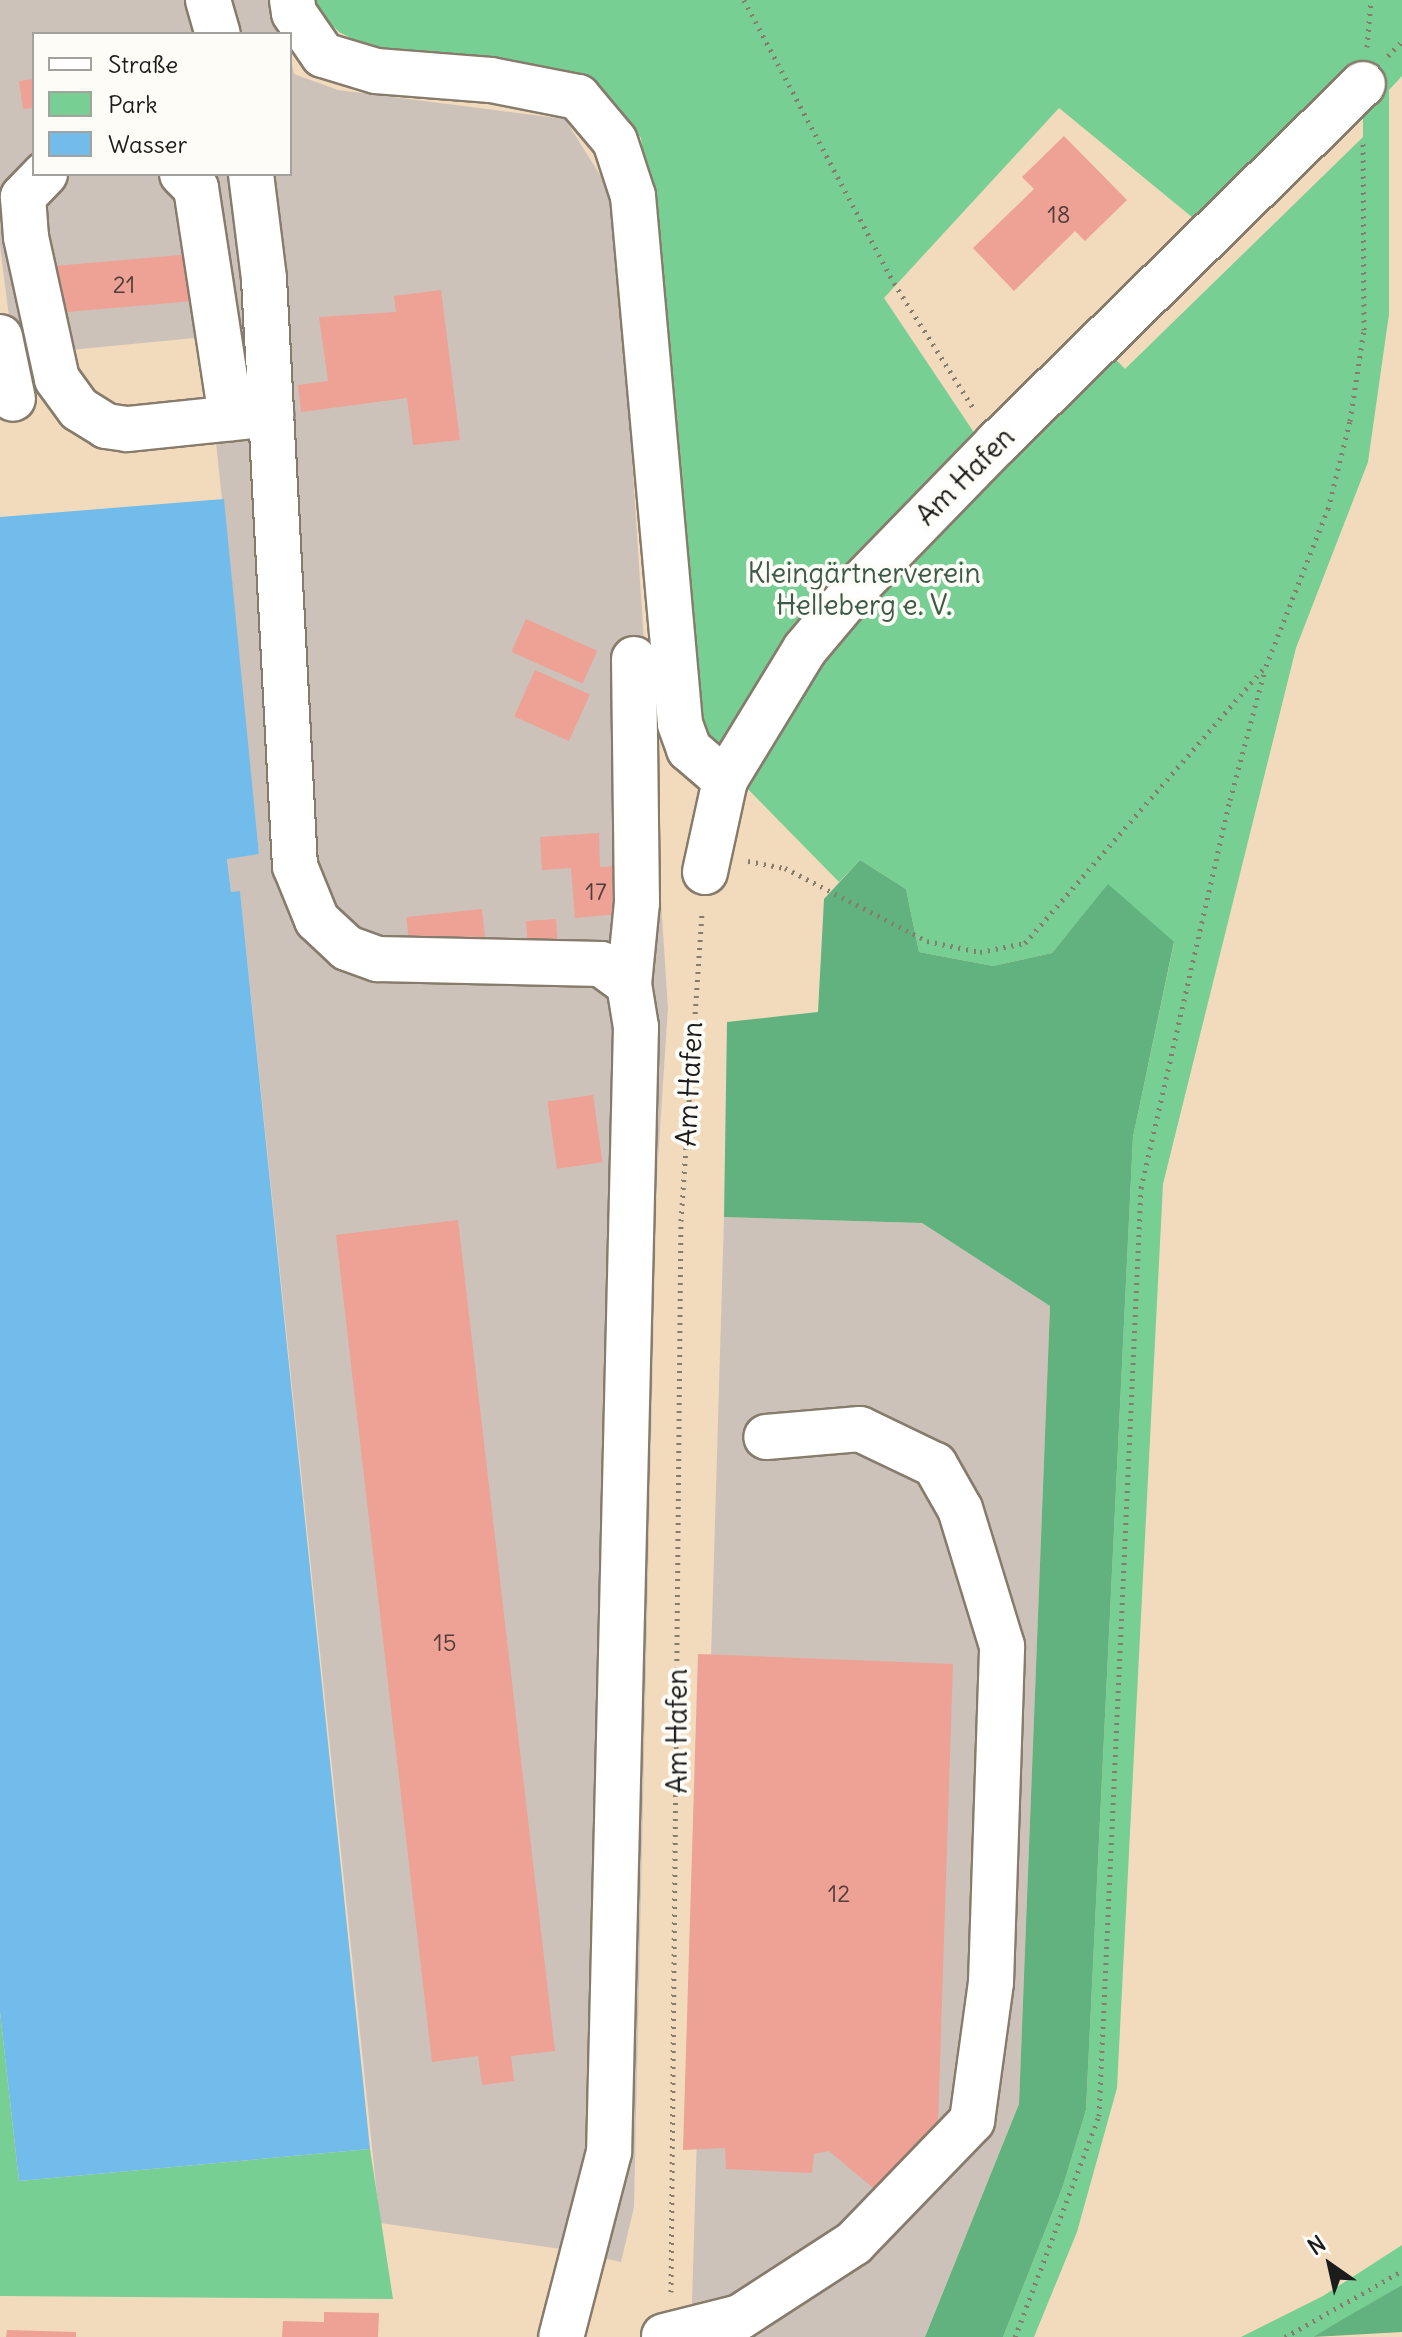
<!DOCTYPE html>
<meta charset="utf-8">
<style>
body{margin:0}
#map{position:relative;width:1402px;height:2337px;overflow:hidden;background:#f2dbbc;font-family:Delius,sans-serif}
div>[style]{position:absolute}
.industrial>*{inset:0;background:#cdc2b9}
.green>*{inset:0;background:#77cf94}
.forest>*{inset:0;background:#61b27e}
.water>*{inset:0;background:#72bceb}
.building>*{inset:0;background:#eea195;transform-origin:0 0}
.path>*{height:5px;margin-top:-2.5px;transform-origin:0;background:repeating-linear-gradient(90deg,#877c6c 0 2px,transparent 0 8px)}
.roads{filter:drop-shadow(2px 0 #877c6c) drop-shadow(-2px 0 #877c6c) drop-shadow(0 2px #877c6c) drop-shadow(0 -2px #877c6c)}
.minor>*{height:44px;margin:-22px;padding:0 22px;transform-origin:22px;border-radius:22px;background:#fff}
span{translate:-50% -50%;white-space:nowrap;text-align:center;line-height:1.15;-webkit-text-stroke:8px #fdfcf7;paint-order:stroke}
.number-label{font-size:24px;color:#503d3a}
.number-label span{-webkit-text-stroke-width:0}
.street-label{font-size:28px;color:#1c1c1c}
.park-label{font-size:28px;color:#3c5b46}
.legend{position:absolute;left:32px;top:32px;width:260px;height:144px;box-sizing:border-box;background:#fdfcf7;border:2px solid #a3a29f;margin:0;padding:10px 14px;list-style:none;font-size:24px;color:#1c1c1c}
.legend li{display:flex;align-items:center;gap:16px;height:40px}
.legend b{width:40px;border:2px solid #a3a29f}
.north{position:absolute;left:1290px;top:2225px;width:80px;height:80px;-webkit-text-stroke:6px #fdfcf7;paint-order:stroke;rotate:326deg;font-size:22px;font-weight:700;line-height:32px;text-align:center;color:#1c1c1c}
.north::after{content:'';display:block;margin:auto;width:28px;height:36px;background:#1c1c1c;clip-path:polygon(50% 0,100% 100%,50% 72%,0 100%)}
</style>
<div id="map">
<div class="industrial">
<div style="clip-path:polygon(0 0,280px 0,286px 34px,34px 34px,34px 174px,290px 174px,290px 53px,294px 74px,338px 90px,565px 119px,615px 199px,668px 1008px,657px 1174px,634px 2207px,621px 2262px,568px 2250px,380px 2223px,240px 892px,231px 892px,227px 858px,259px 854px,205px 337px,39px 353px,13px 348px,0 246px)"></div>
<div style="clip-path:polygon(724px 1217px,922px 1223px,1050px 1306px,1019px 2104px,925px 2337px,691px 2337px)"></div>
</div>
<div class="green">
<div style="clip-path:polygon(evenodd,306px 0,1402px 0,1402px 76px,1389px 90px,1389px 314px,1368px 462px,1296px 648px,1163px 1184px,1117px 2088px,1077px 2232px,1034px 2337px,1003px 2337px,1063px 2186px,1086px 2110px,1133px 1137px,1174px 943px,1108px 885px,1052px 953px,993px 966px,919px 952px,906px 889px,860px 860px,839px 882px,696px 736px,641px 138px,589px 78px,364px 45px,339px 32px,306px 0,1363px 84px,1363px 137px,1125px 369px,1105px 348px,991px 458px,884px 298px,1059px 108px,1198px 222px,1363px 84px)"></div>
<div style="clip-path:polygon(0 2012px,19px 2181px,370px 2149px,393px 2299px,0 2296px)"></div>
<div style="clip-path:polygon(1402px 2245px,1402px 2285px,1313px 2337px,1241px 2337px,1323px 2296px)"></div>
</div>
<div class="forest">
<div style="clip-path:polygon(860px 860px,906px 889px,919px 952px,993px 966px,1052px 953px,1108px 884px,1174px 942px,1133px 1137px,1086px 2110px,1063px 2186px,1003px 2337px,925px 2337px,1019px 2104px,1050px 1306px,922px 1223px,724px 1217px,727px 1022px,818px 1012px,824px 899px)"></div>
<div style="clip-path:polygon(1402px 2285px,1402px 2332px,1313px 2337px,1343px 2319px)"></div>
</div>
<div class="water">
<div style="clip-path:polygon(224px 499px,259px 854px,227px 859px,231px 892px,240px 891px,370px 2149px,19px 2181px,0 2012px,0 517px)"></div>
</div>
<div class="building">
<div style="clip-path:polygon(34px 79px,34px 108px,23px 109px,19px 81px)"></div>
<div style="clip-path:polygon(1064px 136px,1127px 200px,1085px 241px,1075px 231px,1014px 291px,973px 248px,1034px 189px,1022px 177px)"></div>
<div style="left:192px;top:254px;width:47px;height:141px;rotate:85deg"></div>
<div style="clip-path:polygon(441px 290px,460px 440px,413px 445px,407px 398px,301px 412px,298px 385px,328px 381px,319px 317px,396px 312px,394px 296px)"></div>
<div style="left:526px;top:619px;width:78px;height:36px;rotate:24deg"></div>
<div style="left:535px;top:670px;width:60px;height:51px;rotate:24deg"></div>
<div style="clip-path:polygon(599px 833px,600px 867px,617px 866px,619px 914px,575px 918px,571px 868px,542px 870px,540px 837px)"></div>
<div style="left:482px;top:909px;width:30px;height:76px;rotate:84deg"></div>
<div style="left:556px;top:919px;width:29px;height:30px;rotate:86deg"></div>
<div style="left:593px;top:1095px;width:68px;height:46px;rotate:82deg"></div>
<div style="clip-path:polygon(458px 1220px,555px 2051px,511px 2056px,514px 2081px,482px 2085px,478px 2056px,432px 2062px,336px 1235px)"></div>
<div style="clip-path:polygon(698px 1654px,953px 1664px,938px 2124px,879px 2193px,829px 2151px,814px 2154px,812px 2173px,726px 2169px,725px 2148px,683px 2150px)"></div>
<div style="clip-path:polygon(324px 2312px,379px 2313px,378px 2337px,282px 2337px,283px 2321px,324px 2322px)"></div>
<div style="clip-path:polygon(7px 2330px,76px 2332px,76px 2337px,6px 2337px)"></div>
</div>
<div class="path">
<div style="left:744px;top:0;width:320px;rotate:62.1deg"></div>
<div style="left:894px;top:283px;width:149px;rotate:57.6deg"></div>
<div style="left:1367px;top:47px;width:47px;rotate:-85.1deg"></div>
<div style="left:1388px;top:56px;width:21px;rotate:-47deg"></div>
<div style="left:748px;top:861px;width:38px;rotate:11deg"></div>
<div style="left:785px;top:868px;width:160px;rotate:27.2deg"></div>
<div style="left:927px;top:941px;width:54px;rotate:11.7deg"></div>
<div style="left:980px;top:952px;width:46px;rotate:-11.3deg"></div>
<div style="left:1025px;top:943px;width:367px;rotate:-49deg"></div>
<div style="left:1266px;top:666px;width:169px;rotate:-68.5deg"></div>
<div style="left:1328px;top:509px;width:91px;rotate:-76deg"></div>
<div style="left:1350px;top:421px;width:92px;rotate:-81.3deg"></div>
<div style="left:1364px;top:330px;width:189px;rotate:-90.3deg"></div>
<div style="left:671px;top:2292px;width:1071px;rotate:-89.47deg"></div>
<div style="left:681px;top:1221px;width:311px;rotate:-86.1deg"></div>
<div style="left:1015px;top:2337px;width:236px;rotate:-69.2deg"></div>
<div style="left:1099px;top:2116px;width:929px;rotate:-87.41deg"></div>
<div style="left:1141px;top:1188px;width:398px;rotate:-77.1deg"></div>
<div style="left:1230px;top:800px;width:136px;rotate:-75deg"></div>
<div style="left:1285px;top:2337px;width:134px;rotate:-29.4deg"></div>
</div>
<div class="roads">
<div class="minor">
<div style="left:208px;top:0;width:35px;rotate:74deg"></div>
<div style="left:292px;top:0;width:13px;rotate:81deg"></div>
<div style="left:294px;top:13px;width:51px;rotate:55.4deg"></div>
<div style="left:323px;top:55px;width:55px;rotate:16.8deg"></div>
<div style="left:376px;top:71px;width:115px;rotate:4.5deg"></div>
<div style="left:491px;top:80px;width:89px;rotate:11.1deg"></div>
<div style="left:578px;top:97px;width:57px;rotate:49.9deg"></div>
<div style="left:615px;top:141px;width:58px;rotate:71.9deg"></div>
<div style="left:633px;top:196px;width:530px;rotate:84.91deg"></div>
<div style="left:680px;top:724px;width:27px;rotate:70deg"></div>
<div style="left:689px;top:749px;width:48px;rotate:40.7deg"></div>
<div style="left:45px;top:174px;width:32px;rotate:134deg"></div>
<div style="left:23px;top:197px;width:40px;rotate:85.7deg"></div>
<div style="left:26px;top:237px;width:145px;rotate:77.7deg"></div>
<div style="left:57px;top:379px;width:37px;rotate:54deg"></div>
<div style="left:79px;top:409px;width:32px;rotate:32deg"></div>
<div style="left:106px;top:426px;width:21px;rotate:8deg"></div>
<div style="left:127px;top:429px;width:145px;rotate:-5.9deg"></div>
<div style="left:182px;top:174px;width:20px;rotate:45deg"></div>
<div style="left:196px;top:188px;width:233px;rotate:81.3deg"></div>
<div style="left:251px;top:174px;width:106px;rotate:82.9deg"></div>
<div style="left:264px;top:279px;width:588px;rotate:86.98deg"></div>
<div style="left:295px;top:866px;width:58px;rotate:67.8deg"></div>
<div style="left:317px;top:920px;width:41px;rotate:43deg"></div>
<div style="left:347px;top:948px;width:33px;rotate:20deg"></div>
<div style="left:378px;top:959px;width:223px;rotate:1.3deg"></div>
<div style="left:601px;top:964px;width:34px;rotate:36deg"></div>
<div style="left:629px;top:984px;width:44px;rotate:80.8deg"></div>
<div style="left:636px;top:1027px;width:1125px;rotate:91.37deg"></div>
<div style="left:609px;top:2152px;width:191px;rotate:104.5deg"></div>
<div style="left:0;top:337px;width:63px;rotate:78.2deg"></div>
<div style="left:705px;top:872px;width:94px;rotate:-77.7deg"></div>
<div style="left:725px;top:780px;width:153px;rotate:-58.6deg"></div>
<div style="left:805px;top:649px;width:82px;rotate:-49.9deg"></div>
<div style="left:858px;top:586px;width:198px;rotate:-45.8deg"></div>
<div style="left:996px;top:444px;width:514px;rotate:-44.45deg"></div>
<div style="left:629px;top:984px;width:81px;rotate:-84.4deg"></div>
<div style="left:637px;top:903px;width:244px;rotate:-90.7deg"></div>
<div style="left:664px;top:2336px;width:78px;rotate:-14deg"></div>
<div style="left:740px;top:2317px;width:136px;rotate:-33deg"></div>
<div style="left:854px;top:2243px;width:170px;rotate:-46deg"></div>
<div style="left:972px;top:2121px;width:140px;rotate:-82.2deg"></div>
<div style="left:991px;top:1982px;width:336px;rotate:-88.1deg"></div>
<div style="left:1002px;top:1646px;width:143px;rotate:-107deg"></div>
<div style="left:960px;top:1509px;width:51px;rotate:-119.6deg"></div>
<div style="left:935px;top:1465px;width:83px;rotate:-154.4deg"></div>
<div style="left:860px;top:1429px;width:94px;rotate:175.1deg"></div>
</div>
</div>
<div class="number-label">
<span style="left:1059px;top:215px">18</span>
<span style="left:124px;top:285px">21</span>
<span style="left:596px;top:892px">17</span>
<span style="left:445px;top:1643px">15</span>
<span style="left:839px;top:1894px">12</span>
</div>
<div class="street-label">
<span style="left:965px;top:476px;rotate:-45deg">Am Hafen</span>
<span style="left:689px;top:1084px;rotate:-87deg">Am Hafen</span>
<span style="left:677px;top:1731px;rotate:-90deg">Am Hafen</span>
</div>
<div class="park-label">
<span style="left:864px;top:589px">Kleingärtnerverein<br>Helleberg e. V.</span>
</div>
<ul class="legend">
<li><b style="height:10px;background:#fff"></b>Straße</li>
<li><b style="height:22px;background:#77cf94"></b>Park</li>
<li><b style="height:22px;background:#72bceb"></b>Wasser</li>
</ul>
<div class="north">N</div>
</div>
